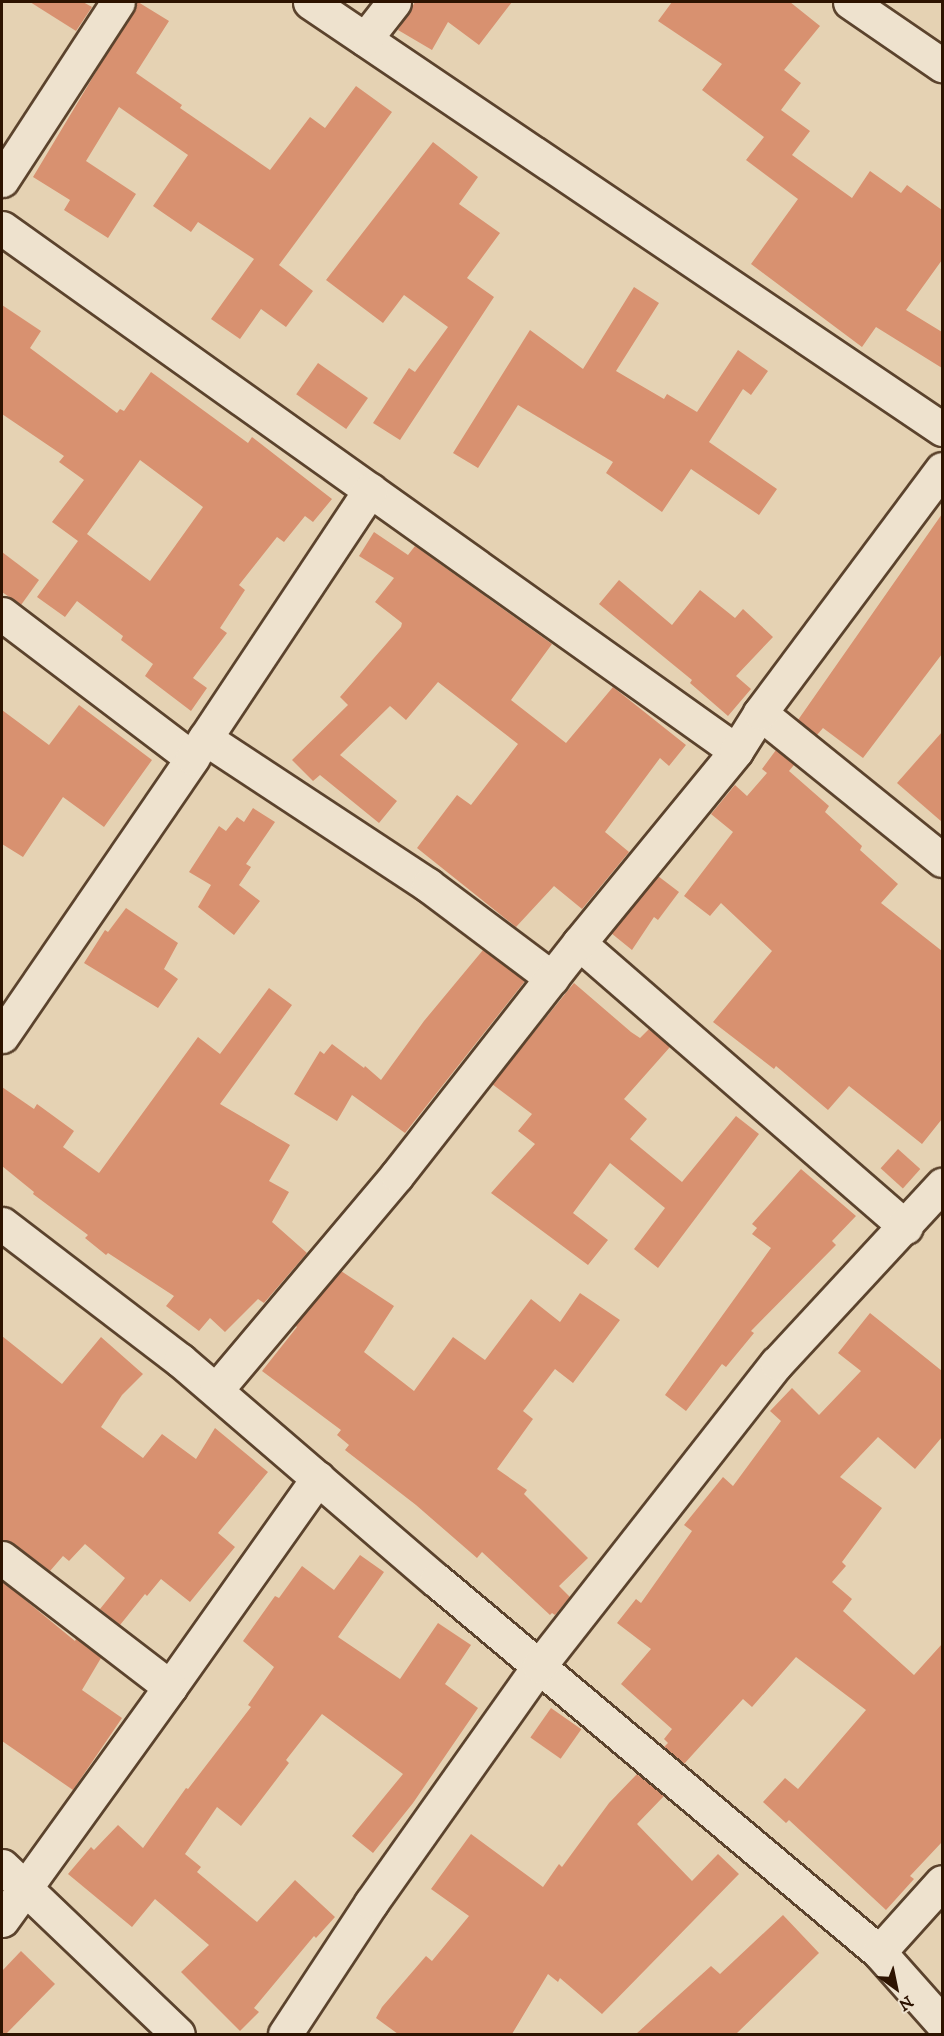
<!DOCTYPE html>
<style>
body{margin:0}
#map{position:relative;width:944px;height:2036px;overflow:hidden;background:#e5d2b3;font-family:"IM FELL DW Pica",serif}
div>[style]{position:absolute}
.building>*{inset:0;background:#d89170;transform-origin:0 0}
.roads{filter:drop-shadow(2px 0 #5b432d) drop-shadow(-2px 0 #5b432d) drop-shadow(0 2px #5b432d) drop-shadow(0 -2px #5b432d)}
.street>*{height:33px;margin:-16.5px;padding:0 16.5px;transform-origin:16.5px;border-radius:16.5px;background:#eee2ce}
span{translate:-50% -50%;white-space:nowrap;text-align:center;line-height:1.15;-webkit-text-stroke:5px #eee2ce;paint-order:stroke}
.frame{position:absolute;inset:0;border:3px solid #2d1300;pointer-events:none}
.north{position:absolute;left:866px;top:1958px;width:60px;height:60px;-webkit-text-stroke:4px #eee2ce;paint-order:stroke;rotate:147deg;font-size:16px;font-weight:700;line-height:24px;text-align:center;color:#2d1300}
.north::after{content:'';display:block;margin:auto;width:21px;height:27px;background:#2d1300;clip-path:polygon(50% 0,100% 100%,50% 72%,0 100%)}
</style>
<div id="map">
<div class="building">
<div style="clip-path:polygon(30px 2px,83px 2px,92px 7px,76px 31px)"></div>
<div style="clip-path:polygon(138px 2px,169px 21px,136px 73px,182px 105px,180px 108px,270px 170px,310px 117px,325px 128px,356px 86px,392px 112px,279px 265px,313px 291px,286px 327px,261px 309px,240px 339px,211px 319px,254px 259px,198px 222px,191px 232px,153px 206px,188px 155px,119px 107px,86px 161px,136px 194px,108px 238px,64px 210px,70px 200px,33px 177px)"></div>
<div style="clip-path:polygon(415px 2px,512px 2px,479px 45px,448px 22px,432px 50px,398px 30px)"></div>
<div style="clip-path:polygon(672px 2px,790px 2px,820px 26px,784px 70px,801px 83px,781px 110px,810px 131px,792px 155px,852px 198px,870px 171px,901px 193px,907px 185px,942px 210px,942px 260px,906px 310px,942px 332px,942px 368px,876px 327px,862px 347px,751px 264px,798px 199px,746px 160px,764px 137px,702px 90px,722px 64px,658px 21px)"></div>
<div style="clip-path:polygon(433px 142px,478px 177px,459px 204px,500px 233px,467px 278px,494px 297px,400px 440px,373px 423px,409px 368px,415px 372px,448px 327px,404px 295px,383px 323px,326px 280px)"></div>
<div style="clip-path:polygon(634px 287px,659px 303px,616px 371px,664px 399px,667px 394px,697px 412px,738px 350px,768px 371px,751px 395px,743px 389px,709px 442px,777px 489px,759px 515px,691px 469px,662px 512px,606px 473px,613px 462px,518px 405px,478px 468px,453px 453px,530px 330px,583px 369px)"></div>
<div style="clip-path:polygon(evenodd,2px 305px,41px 331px,30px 348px,117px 413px,120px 409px,124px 411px,151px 372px,248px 443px,252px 437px,332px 499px,313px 522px,305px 516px,284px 542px,277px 537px,239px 585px,245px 590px,220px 628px,227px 633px,193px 678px,207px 688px,191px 711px,145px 676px,153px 664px,121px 640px,123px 636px,77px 601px,65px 617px,37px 597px,78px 541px,52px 522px,84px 480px,59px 462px,64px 456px,2px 414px,2px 305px,140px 460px,203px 507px,150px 581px,87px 534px,140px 460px)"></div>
<div style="left:318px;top:363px;width:61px;height:38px;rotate:35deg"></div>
<div style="clip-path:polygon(942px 514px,942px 654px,863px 758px,823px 728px,817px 735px,798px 720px)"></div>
<div style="clip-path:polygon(374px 532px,408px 555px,415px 546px,552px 644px,511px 700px,566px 743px,613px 687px,686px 745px,669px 766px,660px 758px,605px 832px,629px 852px,582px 909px,554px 886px,516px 927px,417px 848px,457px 795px,471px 805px,518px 744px,438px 682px,406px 720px,390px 706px,340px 755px,397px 801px,379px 823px,320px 775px,313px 781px,292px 760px,348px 705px,340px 697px,401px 627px,402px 623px,375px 602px,394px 578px,359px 556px)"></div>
<div style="clip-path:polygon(2px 552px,39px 580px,21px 605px,2px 592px)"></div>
<div style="clip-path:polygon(619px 580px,672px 625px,700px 590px,735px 618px,743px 609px,773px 637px,736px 676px,751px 689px,728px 716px,690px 683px,692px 680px,599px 604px)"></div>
<div style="clip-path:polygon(79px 705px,152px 760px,104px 827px,63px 797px,23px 857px,2px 844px,2px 710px,49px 745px)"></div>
<div style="clip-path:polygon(942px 732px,942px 822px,897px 783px)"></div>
<div style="clip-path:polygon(776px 750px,794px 765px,789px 771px,829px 806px,825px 812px,862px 846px,860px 850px,898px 884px,881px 903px,942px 951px,942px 1119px,922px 1144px,849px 1086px,828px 1110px,776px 1066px,774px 1069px,713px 1022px,772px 951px,721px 903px,710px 916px,684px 896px,733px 832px,711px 814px,735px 785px,747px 796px,767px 773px,762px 769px)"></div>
<div style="clip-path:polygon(253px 808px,275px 822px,246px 864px,251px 867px,239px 885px,260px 901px,234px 935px,198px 907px,211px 885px,189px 872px,219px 826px,226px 831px,237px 817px,244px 822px)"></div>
<div style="clip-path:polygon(658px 876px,679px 892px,658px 920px,654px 917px,632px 950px,611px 933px)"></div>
<div style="clip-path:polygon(126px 908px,178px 943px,164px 969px,178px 979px,158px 1008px,84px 963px,105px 930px,108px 932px)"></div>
<div style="clip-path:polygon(483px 950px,525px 981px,405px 1133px,352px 1095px,337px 1121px,294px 1094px,320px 1051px,324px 1054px,332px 1044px,364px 1068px,365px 1066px,381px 1080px,424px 1021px)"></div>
<div style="clip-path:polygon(574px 983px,631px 1032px,640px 1038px,649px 1029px,670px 1047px,624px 1099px,647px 1119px,630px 1139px,682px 1182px,736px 1116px,759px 1134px,658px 1268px,634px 1249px,665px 1208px,610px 1163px,573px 1213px,608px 1240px,588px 1265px,491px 1193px,535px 1144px,518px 1131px,532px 1114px,492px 1084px)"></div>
<div style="clip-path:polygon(269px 988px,292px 1005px,220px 1104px,290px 1145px,269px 1181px,289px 1192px,272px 1222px,307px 1253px,264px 1303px,258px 1299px,225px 1332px,210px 1318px,199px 1331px,166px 1306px,174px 1296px,108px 1253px,106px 1255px,85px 1238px,88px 1235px,33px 1194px,34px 1192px,2px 1166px,2px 1087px,34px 1109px,37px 1104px,74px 1131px,63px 1147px,99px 1173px,198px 1037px,220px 1054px)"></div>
<div style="left:898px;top:1149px;width:30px;height:26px;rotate:42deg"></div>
<div style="clip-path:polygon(801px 1169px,856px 1216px,832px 1241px,836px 1245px,751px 1331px,754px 1333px,726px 1367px,722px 1364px,686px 1411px,665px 1395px,771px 1248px,752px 1234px,757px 1228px,752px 1224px)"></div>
<div style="clip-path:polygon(341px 1271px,394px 1306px,364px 1352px,414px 1391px,453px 1337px,485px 1360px,531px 1299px,560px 1322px,580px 1293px,620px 1320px,573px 1383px,555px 1369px,523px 1411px,533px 1419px,497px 1469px,527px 1490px,524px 1494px,588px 1558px,559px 1586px,570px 1597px,555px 1615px,552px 1613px,550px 1615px,482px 1552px,477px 1558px,416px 1505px,345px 1450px,349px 1445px,337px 1435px,341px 1430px,262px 1371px,297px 1327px,295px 1325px)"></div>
<div style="clip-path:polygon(870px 1313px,942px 1371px,942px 1437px,915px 1469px,878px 1437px,840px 1477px,882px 1508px,842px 1562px,846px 1566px,832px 1582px,852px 1599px,843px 1611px,914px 1675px,942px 1644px,942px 1842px,910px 1876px,914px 1879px,886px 1910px,789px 1820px,786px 1823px,763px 1802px,785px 1778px,798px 1789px,866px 1710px,796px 1657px,752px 1707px,743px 1699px,684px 1764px,664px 1747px,668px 1743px,664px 1739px,672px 1729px,621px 1684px,651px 1649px,617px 1623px,636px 1599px,641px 1603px,692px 1531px,684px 1525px,723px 1477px,733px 1486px,781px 1421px,770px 1411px,792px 1388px,819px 1415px,861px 1371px,838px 1353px)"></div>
<div style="clip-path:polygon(2px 1336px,62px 1384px,101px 1337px,143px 1374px,122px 1395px,101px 1427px,143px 1458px,162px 1434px,196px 1459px,215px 1428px,268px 1472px,218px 1533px,235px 1547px,190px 1602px,161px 1579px,147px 1596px,145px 1594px,120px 1625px,100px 1609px,125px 1578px,85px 1544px,69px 1561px,63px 1556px,50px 1571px,13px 1543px,2px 1540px)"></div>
<div style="clip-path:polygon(360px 1555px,384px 1572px,338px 1637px,400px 1679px,438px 1623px,471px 1645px,445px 1684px,478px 1708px,413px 1803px,373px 1853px,352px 1836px,403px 1774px,322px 1714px,286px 1760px,289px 1763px,241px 1826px,217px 1807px,185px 1854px,201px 1867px,197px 1872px,257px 1922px,295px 1880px,335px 1917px,316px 1938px,314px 1936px,254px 2008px,259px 2012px,240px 2031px,181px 1972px,209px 1945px,155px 1899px,132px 1927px,68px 1874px,91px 1847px,94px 1850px,118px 1825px,143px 1848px,186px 1788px,188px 1789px,251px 1707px,248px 1705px,274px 1667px,243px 1641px,275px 1596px,279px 1598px,302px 1566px,334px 1590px)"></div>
<div style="clip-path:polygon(2px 1581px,75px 1641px,76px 1639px,101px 1658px,82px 1690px,122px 1718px,73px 1790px,2px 1741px)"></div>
<div style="left:551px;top:1708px;width:37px;height:36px;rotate:35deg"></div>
<div style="clip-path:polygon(637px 1774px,664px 1796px,637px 1824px,692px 1881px,718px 1854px,739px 1874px,602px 2014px,560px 1978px,558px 1982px,548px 1974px,512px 2034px,398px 2034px,376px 2018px,382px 2007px,426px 1956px,432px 1961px,469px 1916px,431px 1889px,471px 1834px,543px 1887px,559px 1864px,562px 1867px,609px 1803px)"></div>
<div style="clip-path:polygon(783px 1915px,819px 1953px,736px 2034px,636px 2034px,711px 1966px,720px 1974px)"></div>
<div style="clip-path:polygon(21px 1951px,55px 1984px,6px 2034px,2px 2034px,2px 1971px)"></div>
</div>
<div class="roads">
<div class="street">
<div style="left:310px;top:2px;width:763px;rotate:34.04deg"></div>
<div style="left:850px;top:2px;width:112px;rotate:34.4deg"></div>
<div style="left:365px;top:39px;width:47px;rotate:-51.9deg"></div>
<div style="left:2px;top:180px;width:212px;rotate:-56.9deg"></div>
<div style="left:2px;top:228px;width:901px;rotate:35.47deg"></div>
<div style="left:2px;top:614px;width:238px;rotate:37.2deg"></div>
<div style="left:760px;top:713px;width:234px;rotate:38.9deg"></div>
<div style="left:205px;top:738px;width:267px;rotate:33.4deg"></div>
<div style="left:428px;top:885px;width:155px;rotate:36.9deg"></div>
<div style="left:579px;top:943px;width:433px;rotate:41deg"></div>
<div style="left:2px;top:1036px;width:337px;rotate:-55.6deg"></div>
<div style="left:192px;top:758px;width:322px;rotate:-56.4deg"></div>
<div style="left:2px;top:1224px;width:224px;rotate:37.4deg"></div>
<div style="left:180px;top:1360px;width:338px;rotate:40.7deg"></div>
<div style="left:436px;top:1580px;width:578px;rotate:40.02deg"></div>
<div style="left:879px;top:1952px;width:95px;rotate:48.4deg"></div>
<div style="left:216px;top:1390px;width:281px;rotate:-49.9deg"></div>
<div style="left:397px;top:1175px;width:295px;rotate:-51.9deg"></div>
<div style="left:579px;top:943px;width:248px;rotate:-50.7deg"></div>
<div style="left:736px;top:751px;width:45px;rotate:-57.7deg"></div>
<div style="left:760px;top:713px;width:304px;rotate:-53.3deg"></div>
<div style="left:2px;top:1558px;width:212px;rotate:37.5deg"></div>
<div style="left:170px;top:1687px;width:256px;rotate:-54.7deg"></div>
<div style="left:2px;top:1866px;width:243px;rotate:43.7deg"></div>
<div style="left:2px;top:1920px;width:287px;rotate:-54.2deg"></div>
<div style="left:879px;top:1952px;width:94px;rotate:-48deg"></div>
<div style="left:285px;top:2034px;width:157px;rotate:-56.7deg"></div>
<div style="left:371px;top:1903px;width:291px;rotate:-54.7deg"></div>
<div style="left:539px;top:1666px;width:385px;rotate:-51.9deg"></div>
<div style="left:777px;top:1363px;width:243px;rotate:-47.2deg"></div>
</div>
</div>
<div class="frame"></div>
<div class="north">N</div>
</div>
